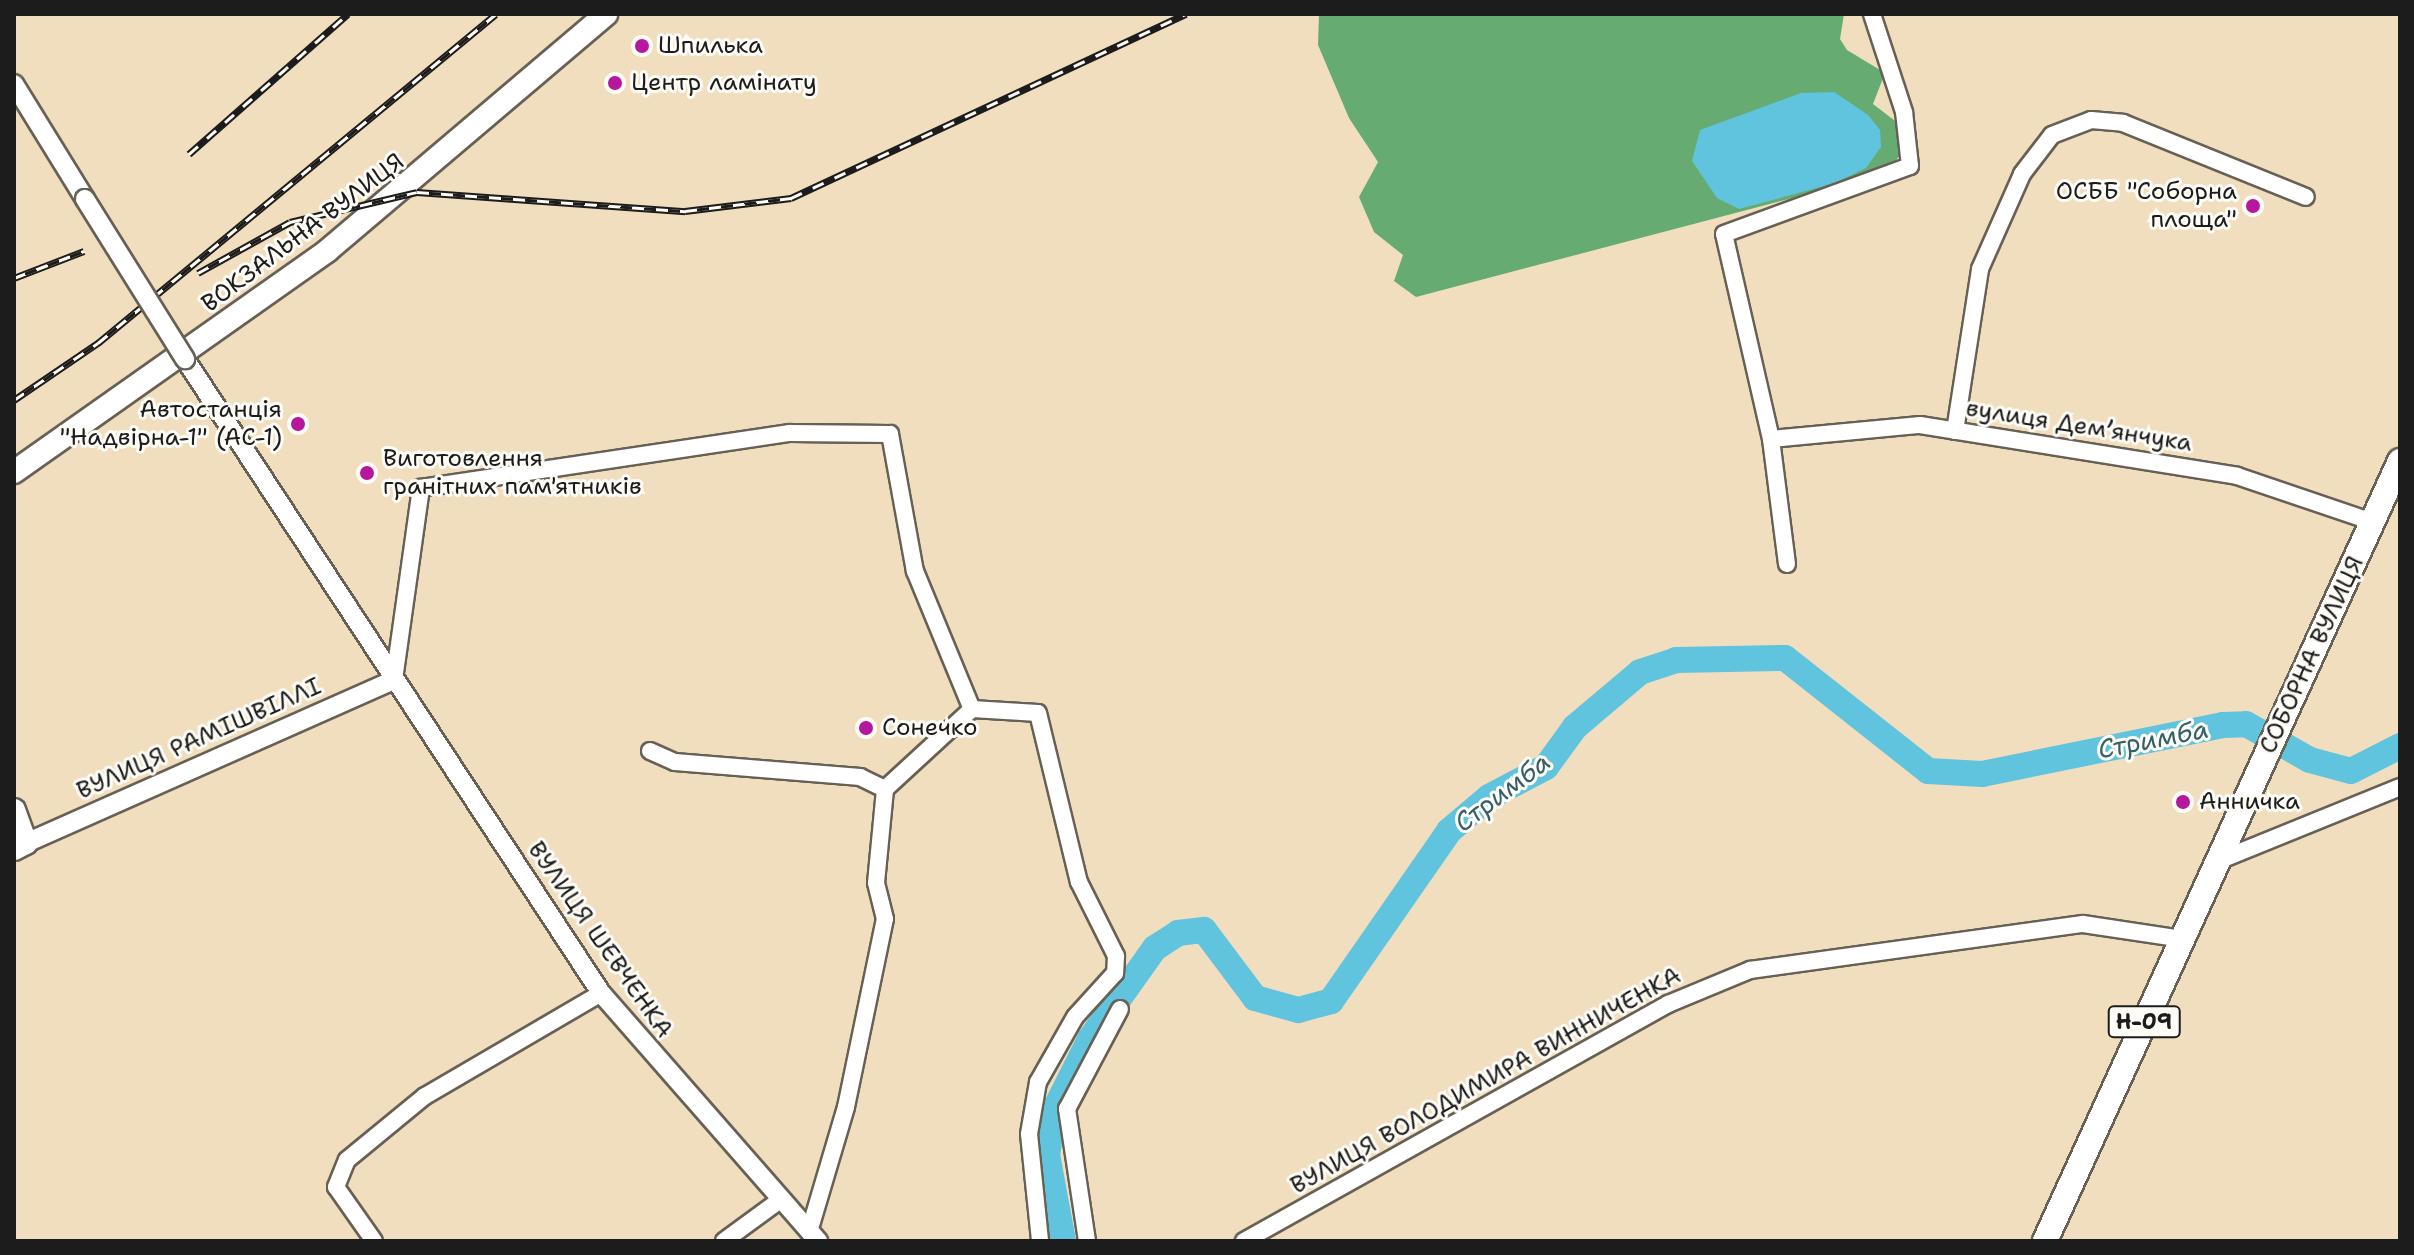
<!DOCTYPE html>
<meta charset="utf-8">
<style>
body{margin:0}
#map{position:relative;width:2414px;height:1255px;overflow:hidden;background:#f1debf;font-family:"Shantell Sans",sans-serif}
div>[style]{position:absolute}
.forest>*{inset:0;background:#66ac72}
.water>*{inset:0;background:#60c4de}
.river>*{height:26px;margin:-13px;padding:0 13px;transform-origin:13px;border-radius:13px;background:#60c4de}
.roads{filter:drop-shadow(2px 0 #676055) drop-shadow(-2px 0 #676055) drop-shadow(0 2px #676055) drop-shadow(0 -2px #676055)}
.minor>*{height:16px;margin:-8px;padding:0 8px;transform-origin:8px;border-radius:8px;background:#fff}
.tertiary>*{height:18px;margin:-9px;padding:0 9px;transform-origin:9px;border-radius:9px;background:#fff}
.secondary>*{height:22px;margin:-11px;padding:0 11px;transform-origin:11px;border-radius:11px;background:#fff}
.primary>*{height:24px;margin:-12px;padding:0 12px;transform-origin:12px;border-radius:12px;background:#fff}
.rail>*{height:7px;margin-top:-3.5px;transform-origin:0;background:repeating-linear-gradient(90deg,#fdfcf7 0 12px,#1c1c1c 0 24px);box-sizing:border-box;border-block:2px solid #1c1c1c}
.bridges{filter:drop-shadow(2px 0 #676055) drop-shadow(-2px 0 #676055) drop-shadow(0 2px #676055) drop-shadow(0 -2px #676055)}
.tertiary-bridge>*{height:18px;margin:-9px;padding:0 9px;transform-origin:9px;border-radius:9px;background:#fff}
.dots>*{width:22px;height:22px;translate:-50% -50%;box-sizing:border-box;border:4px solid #fdfcf7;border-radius:50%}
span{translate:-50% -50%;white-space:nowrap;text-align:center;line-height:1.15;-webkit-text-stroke:6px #fdfcf7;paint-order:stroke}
.shield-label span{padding:2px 6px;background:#fdfcf7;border:2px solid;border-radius:6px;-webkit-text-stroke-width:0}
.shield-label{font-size:22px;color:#1c1c1c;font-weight:700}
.poi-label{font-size:24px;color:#1c1c1c}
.left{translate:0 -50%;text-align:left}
.right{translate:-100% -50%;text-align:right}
.street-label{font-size:24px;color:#1c1c1c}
.water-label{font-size:26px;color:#375f6a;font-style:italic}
.frame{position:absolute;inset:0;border:16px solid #1c1c1c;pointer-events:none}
</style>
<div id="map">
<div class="forest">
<div style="clip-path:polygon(1319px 14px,1844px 14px,1840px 39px,1847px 50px,1885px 73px,1873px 104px,1916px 137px,1884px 174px,1416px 297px,1394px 281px,1403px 255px,1374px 232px,1359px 197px,1378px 162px,1349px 118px,1318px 45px)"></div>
</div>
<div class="water">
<div style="clip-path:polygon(1834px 92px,1868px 115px,1880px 130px,1881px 147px,1866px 168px,1835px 183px,1739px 209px,1717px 198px,1692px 161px,1700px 130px,1801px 93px)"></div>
</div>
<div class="river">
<div style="left:1063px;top:1241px;width:87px;rotate:-100.5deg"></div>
<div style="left:1047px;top:1155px;width:45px;rotate:-81deg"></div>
<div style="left:1054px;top:1111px;width:80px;rotate:-63.4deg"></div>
<div style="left:1090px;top:1039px;width:112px;rotate:-54.5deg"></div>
<div style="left:1155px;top:948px;width:27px;rotate:-33deg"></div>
<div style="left:1178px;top:933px;width:26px;rotate:-7deg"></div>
<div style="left:1204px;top:930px;width:85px;rotate:53.1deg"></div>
<div style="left:1255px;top:998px;width:45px;rotate:15.6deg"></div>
<div style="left:1298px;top:1010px;width:34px;rotate:-15deg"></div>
<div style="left:1331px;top:1001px;width:207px;rotate:-55.2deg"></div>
<div style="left:1449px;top:831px;width:52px;rotate:-40.4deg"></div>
<div style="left:1489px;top:797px;width:64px;rotate:-27.8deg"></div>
<div style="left:1546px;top:767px;width:49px;rotate:-54.1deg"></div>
<div style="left:1575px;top:727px;width:85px;rotate:-40.2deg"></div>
<div style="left:1640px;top:672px;width:38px;rotate:-18deg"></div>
<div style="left:1676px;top:660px;width:109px;rotate:-1.1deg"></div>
<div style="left:1785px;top:658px;width:182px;rotate:38.3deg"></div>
<div style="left:1928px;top:771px;width:54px;rotate:3.2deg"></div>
<div style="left:1982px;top:774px;width:246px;rotate:-11.5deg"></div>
<div style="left:2223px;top:725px;width:23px;rotate:-2deg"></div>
<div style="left:2246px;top:724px;width:73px;rotate:29.4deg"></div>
<div style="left:2310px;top:760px;width:42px;rotate:15deg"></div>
<div style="left:2351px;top:771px;width:55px;rotate:-27deg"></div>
</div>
<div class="roads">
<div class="minor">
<div style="left:1955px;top:431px;width:164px;rotate:-81.2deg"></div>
<div style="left:1980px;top:269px;width:104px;rotate:-66.1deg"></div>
<div style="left:2022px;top:174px;width:49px;rotate:-52.4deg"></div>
<div style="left:2052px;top:135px;width:42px;rotate:-21deg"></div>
<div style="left:2091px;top:120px;width:32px;rotate:5deg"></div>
<div style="left:2123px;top:123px;width:197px;rotate:22deg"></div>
<div style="left:1771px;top:439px;width:150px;rotate:-5.4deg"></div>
<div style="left:1920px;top:425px;width:321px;rotate:9.1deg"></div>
<div style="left:2237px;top:476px;width:144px;rotate:18.7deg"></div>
<div style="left:1787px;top:564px;width:126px;rotate:-97.3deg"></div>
<div style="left:1771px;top:439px;width:210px;rotate:-102.9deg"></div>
<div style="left:1724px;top:234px;width:198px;rotate:-20.1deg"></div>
<div style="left:1910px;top:166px;width:54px;rotate:-96.3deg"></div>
<div style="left:1904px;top:112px;width:103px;rotate:-108.1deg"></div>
<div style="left:394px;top:680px;width:194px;rotate:-82deg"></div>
<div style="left:421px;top:488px;width:373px;rotate:-8.5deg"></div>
<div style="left:790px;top:433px;width:100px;rotate:0.6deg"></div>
<div style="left:890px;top:434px;width:139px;rotate:79.7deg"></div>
<div style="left:915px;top:571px;width:149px;rotate:67.6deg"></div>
<div style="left:650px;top:751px;width:27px;rotate:24deg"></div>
<div style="left:675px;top:762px;width:186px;rotate:4.6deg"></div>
<div style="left:860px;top:777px;width:28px;rotate:26deg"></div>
<div style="left:2218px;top:861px;width:196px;rotate:-22.1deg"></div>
<div style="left:809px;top:1232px;width:130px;rotate:-73.5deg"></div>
<div style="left:846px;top:1107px;width:192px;rotate:-78.3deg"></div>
<div style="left:885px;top:919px;width:37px;rotate:-104deg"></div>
<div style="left:876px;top:883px;width:94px;rotate:-84.5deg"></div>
<div style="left:885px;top:789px;width:118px;rotate:-42.6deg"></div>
<div style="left:972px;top:709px;width:66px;rotate:3.5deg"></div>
<div style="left:1038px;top:713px;width:174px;rotate:76.4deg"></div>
<div style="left:1079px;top:882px;width:83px;rotate:63.4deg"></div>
<div style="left:1116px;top:956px;width:17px;rotate:93deg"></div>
<div style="left:1115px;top:973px;width:59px;rotate:132.3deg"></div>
<div style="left:1075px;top:1017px;width:75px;rotate:119.6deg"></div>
<div style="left:1038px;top:1082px;width:53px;rotate:99.8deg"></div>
<div style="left:1029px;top:1134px;width:108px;rotate:84.1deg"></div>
<div style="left:374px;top:1241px;width:66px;rotate:-125.1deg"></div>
<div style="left:336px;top:1187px;width:29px;rotate:-68deg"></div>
<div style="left:347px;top:1160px;width:101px;rotate:-39.4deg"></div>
<div style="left:425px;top:1096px;width:204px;rotate:-30.3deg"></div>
<div style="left:724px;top:1241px;width:69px;rotate:-36.2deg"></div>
<div style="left:1087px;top:1241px;width:134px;rotate:-98.6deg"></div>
<div style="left:1067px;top:1109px;width:113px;rotate:-62.1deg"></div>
<div style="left:1244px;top:1241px;width:486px;rotate:-29.2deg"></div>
<div style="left:1668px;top:1004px;width:89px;rotate:-22.5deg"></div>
<div style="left:1750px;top:970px;width:336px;rotate:-7.9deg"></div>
<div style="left:2083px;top:924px;width:100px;rotate:8.6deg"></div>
</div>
<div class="tertiary">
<div style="left:14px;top:84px;width:135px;rotate:58.3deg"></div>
<div style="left:185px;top:359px;width:758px;rotate:56.73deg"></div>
<div style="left:601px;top:993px;width:330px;rotate:48.8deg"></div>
<div style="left:26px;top:843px;width:402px;rotate:-23.9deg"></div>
</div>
<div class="secondary">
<div style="left:14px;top:472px;width:383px;rotate:-35.2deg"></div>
<div style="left:327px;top:251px;width:366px;rotate:-40.3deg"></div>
<div style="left:14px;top:810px;width:35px;rotate:70deg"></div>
<div style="left:26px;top:843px;width:13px;rotate:153deg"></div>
</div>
<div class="primary">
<div style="left:2045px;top:1241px;width:857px;rotate:-65.53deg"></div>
</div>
</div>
<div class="rail">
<div style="left:189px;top:154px;width:212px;rotate:-41.4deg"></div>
<div style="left:198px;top:273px;width:105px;rotate:-29deg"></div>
<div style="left:290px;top:222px;width:130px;rotate:-13.3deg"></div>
<div style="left:417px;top:192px;width:269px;rotate:4.1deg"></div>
<div style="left:685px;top:211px;width:107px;rotate:-7deg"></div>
<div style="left:791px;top:198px;width:436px;rotate:-25deg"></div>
<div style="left:14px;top:278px;width:75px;rotate:-21.1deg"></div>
<div style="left:14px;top:400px;width:102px;rotate:-34.2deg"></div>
<div style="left:98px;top:343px;width:516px;rotate:-39.58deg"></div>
</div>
<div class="bridges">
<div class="tertiary-bridge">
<div style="left:85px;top:199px;width:189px;rotate:58deg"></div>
</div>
</div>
<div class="dots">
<div style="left:642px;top:46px;background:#b5179e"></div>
<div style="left:615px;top:83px;background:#b5179e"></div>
<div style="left:2253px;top:206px;background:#b5179e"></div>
<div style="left:298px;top:424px;background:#b5179e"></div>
<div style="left:367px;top:473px;background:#b5179e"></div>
<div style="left:866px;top:728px;background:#b5179e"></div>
<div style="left:2183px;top:802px;background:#b5179e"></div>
</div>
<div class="shield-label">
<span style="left:2144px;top:1022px">Н-09</span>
</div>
<div class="poi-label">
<span class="left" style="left:658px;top:46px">Шпилька</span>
<span class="left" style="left:631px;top:83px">Центр ламінату</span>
<span class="right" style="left:2237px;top:206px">ОСББ "Соборна<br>площа"</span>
<span class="right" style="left:282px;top:424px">Автостанція<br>"Надвірна-1" (АС-1)</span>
<span class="left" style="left:383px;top:473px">Виготовлення<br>гранітних пам'ятників</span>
<span class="left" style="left:882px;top:728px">Сонечко</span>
<span class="left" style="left:2199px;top:802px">Анничка</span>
</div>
<div class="street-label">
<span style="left:303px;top:233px;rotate:-37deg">ВОКЗАЛЬНА ВУЛИЦЯ</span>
<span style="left:2079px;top:426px;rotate:9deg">вулиця Демʼянчука</span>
<span style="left:2312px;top:655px;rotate:-65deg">СОБОРНА ВУЛИЦЯ</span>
<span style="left:199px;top:739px;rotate:-24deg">ВУЛИЦЯ РАМІШВІЛЛІ</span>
<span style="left:600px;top:940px;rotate:55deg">ВУЛИЦЯ ШЕВЧЕНКА</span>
<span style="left:1486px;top:1081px;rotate:-29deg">ВУЛИЦЯ ВОЛОДИМИРА ВИННИЧЕНКА</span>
</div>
<div class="water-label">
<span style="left:2153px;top:739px;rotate:-11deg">Стримба</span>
<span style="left:1502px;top:792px;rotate:-37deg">Стримба</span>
</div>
<div class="frame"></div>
</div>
